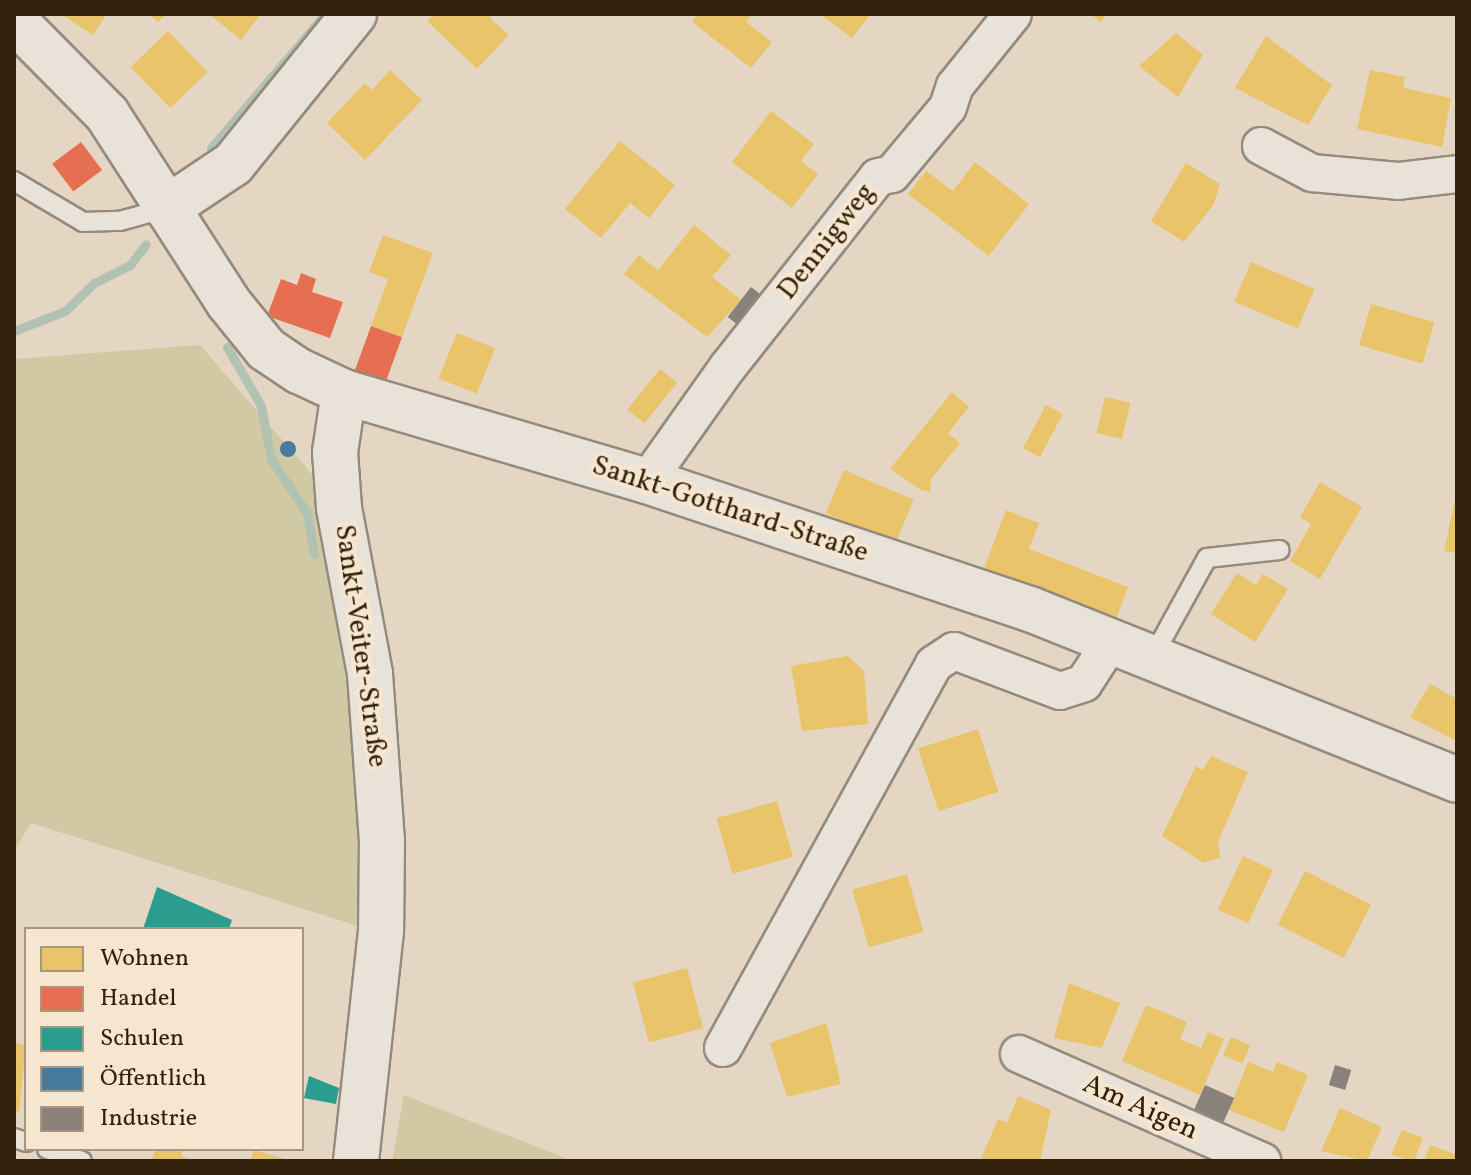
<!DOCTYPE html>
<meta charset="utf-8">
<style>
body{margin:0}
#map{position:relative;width:1471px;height:1175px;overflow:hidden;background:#e4d6c3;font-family:Vollkorn,serif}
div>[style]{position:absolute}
.green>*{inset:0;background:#d0c9a3}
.homes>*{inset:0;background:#e9c46a;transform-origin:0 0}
.shops>*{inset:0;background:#e76f51;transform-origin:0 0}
.schools>*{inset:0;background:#2a9d8f}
.public>*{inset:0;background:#457b9d}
.round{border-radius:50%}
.industry>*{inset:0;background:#8a817c;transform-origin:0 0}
.stream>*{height:9px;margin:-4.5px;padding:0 4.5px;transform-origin:4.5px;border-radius:4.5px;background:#b2c2b2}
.roads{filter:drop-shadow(2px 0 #948a7d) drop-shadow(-2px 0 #948a7d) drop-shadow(0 2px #948a7d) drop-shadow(0 -2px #948a7d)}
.service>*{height:18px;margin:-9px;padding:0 9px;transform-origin:9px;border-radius:9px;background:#e9e2d8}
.minor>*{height:36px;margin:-18px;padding:0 18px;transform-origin:18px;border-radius:18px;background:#e9e2d8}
.tertiary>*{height:44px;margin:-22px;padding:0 22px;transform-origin:22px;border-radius:22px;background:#e9e2d8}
.secondary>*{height:44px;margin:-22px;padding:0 22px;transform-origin:22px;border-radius:22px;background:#e9e2d8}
span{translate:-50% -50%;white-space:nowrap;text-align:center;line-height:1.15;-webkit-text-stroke:8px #f7e6cf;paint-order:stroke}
.street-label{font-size:28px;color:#31200a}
.frame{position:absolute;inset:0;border:16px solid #31200a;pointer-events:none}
.legend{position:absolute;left:24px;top:927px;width:280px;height:224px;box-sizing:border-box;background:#f7e6cf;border:2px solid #a89780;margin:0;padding:10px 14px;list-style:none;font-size:24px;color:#31200a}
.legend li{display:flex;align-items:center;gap:16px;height:40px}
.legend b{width:40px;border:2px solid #a89780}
</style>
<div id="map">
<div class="green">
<div style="clip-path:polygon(200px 345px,316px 479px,361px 781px,358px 926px,31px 823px,14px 851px,14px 359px)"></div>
<div style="clip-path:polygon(404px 1095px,573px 1161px,392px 1161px)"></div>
</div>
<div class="homes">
<div style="clip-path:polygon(61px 14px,107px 14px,93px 35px)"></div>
<div style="clip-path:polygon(149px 14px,166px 14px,158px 22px)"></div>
<div style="clip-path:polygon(209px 14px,261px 14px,241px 40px)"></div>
<div style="clip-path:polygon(434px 14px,494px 14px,490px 18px,509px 35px,477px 69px,427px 21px)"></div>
<div style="clip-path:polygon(698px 14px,752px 14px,746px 22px,772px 42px,751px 68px,692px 22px)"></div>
<div style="clip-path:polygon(820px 14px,871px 14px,852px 38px)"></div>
<div style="clip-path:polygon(1090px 14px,1107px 14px,1101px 22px)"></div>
<div style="left:168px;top:31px;width:57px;height:52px;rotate:46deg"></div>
<div style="clip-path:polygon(1176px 33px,1203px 55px,1178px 97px,1139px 66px)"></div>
<div style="clip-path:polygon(1266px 36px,1332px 85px,1308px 125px,1235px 88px)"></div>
<div style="clip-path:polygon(390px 70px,422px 100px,365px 160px,327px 123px,365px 83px,372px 90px)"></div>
<div style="clip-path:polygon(1370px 70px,1405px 77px,1403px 88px,1451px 98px,1442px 147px,1357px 129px)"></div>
<div style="clip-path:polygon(771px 111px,814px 144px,801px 161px,818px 174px,792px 208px,732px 162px)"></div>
<div style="clip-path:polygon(620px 141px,675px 185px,649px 218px,630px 203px,601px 238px,565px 209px)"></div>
<div style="clip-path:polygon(975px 162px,1029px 204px,989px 256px,908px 194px,926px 171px,953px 191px)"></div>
<div style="clip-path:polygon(1186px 163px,1220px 184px,1214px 204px,1184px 242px,1151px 221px)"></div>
<div style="clip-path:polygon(694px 225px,731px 255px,712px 277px,741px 300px,707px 337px,624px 274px,639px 255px,658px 270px)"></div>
<div style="clip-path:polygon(383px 235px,433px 253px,402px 337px,371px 326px,388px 279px,369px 272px)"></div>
<div style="left:1251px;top:262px;width:69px;height:43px;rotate:23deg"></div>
<div style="left:1371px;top:304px;width:66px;height:43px;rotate:16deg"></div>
<div style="left:457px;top:333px;width:41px;height:49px;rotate:22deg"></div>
<div style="left:660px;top:369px;width:22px;height:52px;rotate:39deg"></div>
<div style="clip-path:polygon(952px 392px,969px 407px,948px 433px,960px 443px,931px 479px,930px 492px,921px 490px,890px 469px)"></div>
<div style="left:1105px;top:397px;width:26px;height:37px;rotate:13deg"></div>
<div style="left:1046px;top:405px;width:19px;height:49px;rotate:28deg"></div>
<div style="left:844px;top:470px;width:76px;height:47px;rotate:23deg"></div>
<div style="clip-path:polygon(1320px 482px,1362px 507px,1320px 579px,1290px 561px,1311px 524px,1300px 517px)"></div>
<div style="clip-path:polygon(1456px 496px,1457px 496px,1457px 553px,1444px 551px)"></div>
<div style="clip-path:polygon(1006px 510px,1039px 523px,1029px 549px,1128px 587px,1116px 619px,984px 569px)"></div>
<div style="clip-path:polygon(1237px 573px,1256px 585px,1263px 574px,1288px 589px,1255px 642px,1211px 614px)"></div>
<div style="clip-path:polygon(848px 656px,864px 671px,868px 724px,802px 731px,791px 666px)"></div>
<div style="clip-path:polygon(1430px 684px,1457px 699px,1457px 741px,1410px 717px)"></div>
<div style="left:978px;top:729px;width:66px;height:63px;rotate:72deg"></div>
<div style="clip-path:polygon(1211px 756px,1248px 772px,1218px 842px,1220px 857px,1204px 863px,1162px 836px,1196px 766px,1203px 770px)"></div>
<div style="left:777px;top:801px;width:58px;height:63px;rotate:74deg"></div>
<div style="left:1243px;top:856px;width:33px;height:59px;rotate:25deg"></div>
<div style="left:1305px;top:871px;width:74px;height:60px;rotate:27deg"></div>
<div style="left:907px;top:874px;width:60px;height:57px;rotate:74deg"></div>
<div style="left:687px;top:968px;width:62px;height:56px;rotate:75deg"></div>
<div style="clip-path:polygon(1069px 983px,1120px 1003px,1102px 1048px,1054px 1038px)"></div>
<div style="clip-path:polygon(1146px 1005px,1187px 1022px,1180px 1039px,1201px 1048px,1208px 1032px,1224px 1039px,1200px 1095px,1122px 1061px)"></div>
<div style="clip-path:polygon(826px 1023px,841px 1084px,787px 1097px,770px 1043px)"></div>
<div style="left:1231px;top:1037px;width:21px;height:20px;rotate:23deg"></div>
<div style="clip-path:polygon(14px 1042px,26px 1046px,19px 1112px,14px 1110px)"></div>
<div style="clip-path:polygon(1248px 1062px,1273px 1072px,1277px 1062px,1308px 1075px,1284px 1132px,1229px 1110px)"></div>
<div style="clip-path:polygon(1018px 1096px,1051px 1110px,1040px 1161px,980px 1161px,998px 1119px,1007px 1123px)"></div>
<div style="clip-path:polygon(1340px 1108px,1382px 1127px,1367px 1161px,1321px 1151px)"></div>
<div style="clip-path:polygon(1402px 1130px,1423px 1138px,1414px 1161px,1391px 1155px)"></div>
<div style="clip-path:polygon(1430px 1145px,1457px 1155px,1457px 1161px,1424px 1161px)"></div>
<div style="clip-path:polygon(156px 1149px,183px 1149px,181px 1156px,195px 1161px,151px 1161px)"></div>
<div style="clip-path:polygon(254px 1150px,288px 1160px,288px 1161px,250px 1161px)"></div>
</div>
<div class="shops">
<div style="left:81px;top:142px;width:35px;height:36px;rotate:53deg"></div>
<div style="clip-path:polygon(301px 273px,316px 279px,312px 292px,343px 302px,330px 338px,267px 316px,281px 279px,297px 285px)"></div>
<div style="left:371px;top:326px;width:33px;height:49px;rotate:20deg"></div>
</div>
<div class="schools">
<div style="clip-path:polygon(157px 887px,232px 920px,229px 929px,143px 929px)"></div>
<div style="clip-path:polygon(309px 1076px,339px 1088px,336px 1104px,304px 1098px)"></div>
</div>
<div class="public">
<div class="round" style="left:280px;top:441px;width:16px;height:16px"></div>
</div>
<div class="industry">
<div style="left:751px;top:287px;width:16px;height:38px;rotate:38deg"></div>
<div style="left:1335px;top:1065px;width:17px;height:21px;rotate:17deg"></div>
<div style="left:1205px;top:1085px;width:32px;height:32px;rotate:24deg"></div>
</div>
<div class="stream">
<div style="left:211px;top:148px;width:176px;rotate:-49.6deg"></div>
<div style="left:14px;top:331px;width:55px;rotate:-21.4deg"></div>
<div style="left:65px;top:311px;width:40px;rotate:-44deg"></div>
<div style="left:94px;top:283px;width:40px;rotate:-26.6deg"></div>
<div style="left:130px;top:265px;width:26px;rotate:-53deg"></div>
<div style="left:227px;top:347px;width:68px;rotate:60deg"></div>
<div style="left:261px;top:406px;width:54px;rotate:79.3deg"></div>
<div style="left:271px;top:459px;width:65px;rotate:56.3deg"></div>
<div style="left:307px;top:513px;width:42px;rotate:80.3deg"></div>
</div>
<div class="roads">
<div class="service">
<div style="left:14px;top:181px;width:80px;rotate:30.7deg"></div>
<div style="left:83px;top:222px;width:37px;rotate:-2deg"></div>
<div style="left:120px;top:221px;width:49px;rotate:-15.5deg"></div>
<div style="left:1153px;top:656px;width:112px;rotate:-61.1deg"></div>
<div style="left:1207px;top:558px;width:73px;rotate:-6.3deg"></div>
<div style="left:14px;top:1138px;width:13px;rotate:18deg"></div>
<div style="left:47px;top:1149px;width:37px;rotate:19deg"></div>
</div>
<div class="minor">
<div style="left:1261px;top:146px;width:58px;rotate:27.9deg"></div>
<div style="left:1312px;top:173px;width:86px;rotate:5.3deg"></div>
<div style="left:1398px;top:181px;width:59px;rotate:-6.8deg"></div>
<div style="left:647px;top:481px;width:138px;rotate:-54.7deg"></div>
<div style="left:727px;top:368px;width:243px;rotate:-51.7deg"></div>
<div style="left:878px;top:177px;width:14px;rotate:-12deg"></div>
<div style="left:892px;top:174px;width:87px;rotate:-50.1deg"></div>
<div style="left:948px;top:107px;width:22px;rotate:-72deg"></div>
<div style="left:955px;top:86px;width:92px;rotate:-51.1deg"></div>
<div style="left:723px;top:1048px;width:438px;rotate:-61.2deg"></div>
<div style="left:934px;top:664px;width:24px;rotate:-33deg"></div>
<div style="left:954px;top:651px;width:113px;rotate:20.7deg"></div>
<div style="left:1060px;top:691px;width:25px;rotate:-18deg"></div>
<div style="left:1084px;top:683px;width:51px;rotate:-56.9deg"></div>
<div style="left:1019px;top:1054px;width:266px;rotate:23.8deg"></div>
</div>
<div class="tertiary">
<div style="left:167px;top:208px;width:79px;rotate:-33.7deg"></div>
<div style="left:233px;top:164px;width:193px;rotate:-51.1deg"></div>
<div style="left:344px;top:392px;width:61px;rotate:98.5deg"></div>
<div style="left:335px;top:452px;width:56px;rotate:85.9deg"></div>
<div style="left:339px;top:508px;width:169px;rotate:79.4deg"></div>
<div style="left:370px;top:674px;width:167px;rotate:85.9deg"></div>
<div style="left:382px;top:841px;width:90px;rotate:90.6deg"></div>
<div style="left:381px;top:931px;width:231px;rotate:96.2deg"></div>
</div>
<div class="secondary">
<div style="left:14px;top:20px;width:132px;rotate:45.3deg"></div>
<div style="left:107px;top:114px;width:224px;rotate:57.2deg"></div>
<div style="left:228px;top:302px;width:60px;rotate:51deg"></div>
<div style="left:266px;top:349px;width:40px;rotate:34deg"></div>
<div style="left:299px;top:371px;width:50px;rotate:25deg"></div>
<div style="left:344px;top:392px;width:316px;rotate:16.4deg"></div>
<div style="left:647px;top:481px;width:404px;rotate:18.5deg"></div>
<div style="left:1030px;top:609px;width:460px;rotate:21.8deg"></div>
</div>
</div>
<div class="street-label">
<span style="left:827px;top:242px;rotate:-52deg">Dennigweg</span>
<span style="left:730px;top:510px;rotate:18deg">Sankt-Gotthard-Straße</span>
<span style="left:360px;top:646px;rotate:82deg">Sankt-Veiter-Straße</span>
<span style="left:1140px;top:1108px;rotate:24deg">Am Aigen</span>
</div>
<div class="frame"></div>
<ul class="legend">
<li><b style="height:22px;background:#e9c46a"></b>Wohnen</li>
<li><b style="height:22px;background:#e76f51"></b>Handel</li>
<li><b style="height:22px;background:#2a9d8f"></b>Schulen</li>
<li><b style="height:22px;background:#457b9d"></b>Öffentlich</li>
<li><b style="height:22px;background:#8a817c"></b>Industrie</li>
</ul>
</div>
